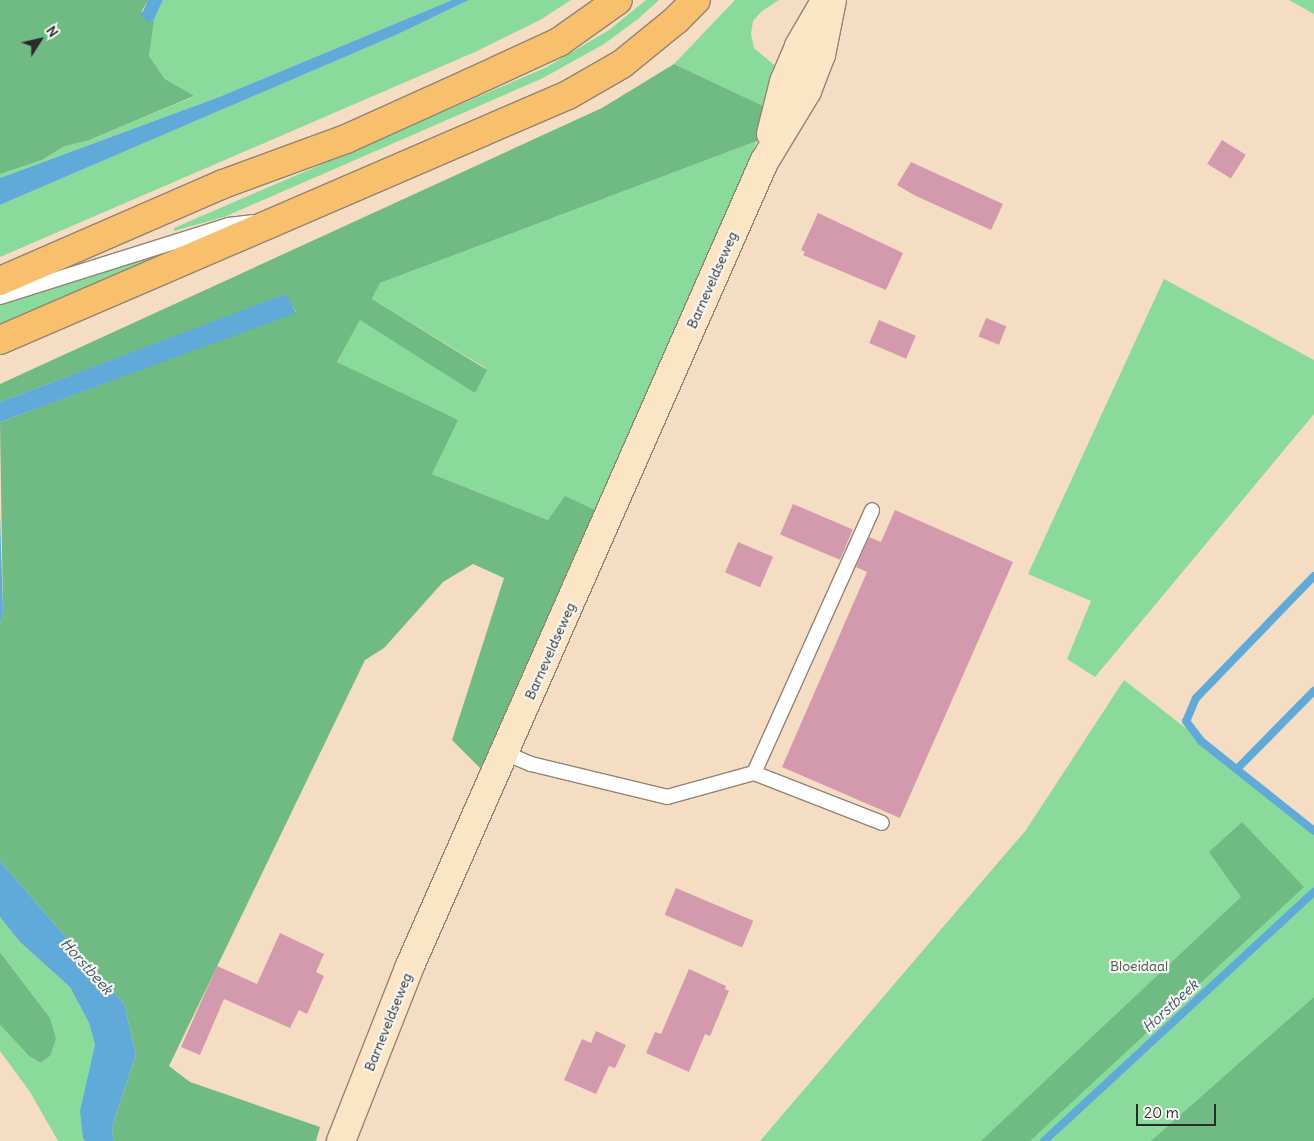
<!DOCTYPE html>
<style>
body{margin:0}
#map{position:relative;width:1314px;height:1141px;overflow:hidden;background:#f4ddc2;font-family:Delius,sans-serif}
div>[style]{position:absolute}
.green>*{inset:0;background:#8adb9b}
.forest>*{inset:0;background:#6fbb83}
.water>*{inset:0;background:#5faad8}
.stream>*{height:8px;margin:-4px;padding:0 4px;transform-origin:4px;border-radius:4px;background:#5faad8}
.building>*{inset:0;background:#d39aae;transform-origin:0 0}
.roads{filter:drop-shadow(1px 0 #908476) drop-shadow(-1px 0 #908476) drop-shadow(0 1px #908476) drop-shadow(0 -1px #908476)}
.lane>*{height:14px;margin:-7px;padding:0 7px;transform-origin:7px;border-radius:7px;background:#fff}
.secondary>*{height:28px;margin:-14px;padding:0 14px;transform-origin:14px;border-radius:14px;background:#fce5c4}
.highway>*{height:28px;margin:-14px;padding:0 14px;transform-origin:14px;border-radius:14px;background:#f8bf6c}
span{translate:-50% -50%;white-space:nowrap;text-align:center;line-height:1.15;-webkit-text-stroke:4.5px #f6f6f2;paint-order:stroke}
.street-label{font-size:14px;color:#2b2b2b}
.park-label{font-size:14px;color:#435747}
.water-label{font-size:15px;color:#3d5768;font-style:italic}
.north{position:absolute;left:15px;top:15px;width:50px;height:50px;-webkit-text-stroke:4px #f6f6f2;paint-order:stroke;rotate:55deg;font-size:14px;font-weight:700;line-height:20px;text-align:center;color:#2b2b2b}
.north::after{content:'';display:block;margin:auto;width:18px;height:22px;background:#2b2b2b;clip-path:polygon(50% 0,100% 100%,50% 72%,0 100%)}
.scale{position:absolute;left:1136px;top:1104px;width:80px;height:22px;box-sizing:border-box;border:2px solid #2b2b2b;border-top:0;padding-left:6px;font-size:15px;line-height:18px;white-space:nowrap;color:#2b2b2b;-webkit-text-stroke:4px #f6f6f2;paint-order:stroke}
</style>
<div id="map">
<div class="green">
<div style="clip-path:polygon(163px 0,452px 0,219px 97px,0 178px,0 174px,42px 160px,65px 146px,87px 141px,193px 97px,165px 79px,149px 56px,152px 22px)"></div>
<div style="clip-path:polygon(469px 0,571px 0,540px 20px,475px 52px,0 257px,0 205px,396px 35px)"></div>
<div style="clip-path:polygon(646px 0,659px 0,638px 19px,604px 44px,543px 78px,224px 217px,174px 231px,174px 228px,547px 67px,609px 30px)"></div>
<div style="clip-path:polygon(735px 0,779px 0,762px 11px,753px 21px,751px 34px,754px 48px,779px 69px,768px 108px,674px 64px)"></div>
<div style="clip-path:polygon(1289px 0,1314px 0,1314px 14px)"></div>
<div style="clip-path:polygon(757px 141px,597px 511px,548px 520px,432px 474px,337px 362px,360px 320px,487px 369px,372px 299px,380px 283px)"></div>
<div style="clip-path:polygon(170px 252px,172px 256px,0 329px,0 305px)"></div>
<div style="clip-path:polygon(1164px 279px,1314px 360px,1314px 414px,1095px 677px,1067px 659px,1091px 601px,1028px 574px)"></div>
<div style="clip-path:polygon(1124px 680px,1314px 828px,1314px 1141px,760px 1141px,1026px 830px)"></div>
<div style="clip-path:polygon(0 917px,20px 942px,70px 987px,89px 1023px,95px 1045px,83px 1138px,85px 1141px,58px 1141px,30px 1092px,0 1051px,0 1025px,29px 1056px,39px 1063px,50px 1056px,50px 1018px,0 952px)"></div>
</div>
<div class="forest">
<div style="clip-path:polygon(0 0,148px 0,142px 11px,150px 22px,154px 19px,149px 56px,165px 79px,194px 96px,87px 141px,65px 146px,42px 160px,0 174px)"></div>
<div style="clip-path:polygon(674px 64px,768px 108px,757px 141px,380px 283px,372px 299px,487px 370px,475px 393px,360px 320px,337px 362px,458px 420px,432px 474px,548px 520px,565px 496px,597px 511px,481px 769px,452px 740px,504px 578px,473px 564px,443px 582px,384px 648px,365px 660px,169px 1066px,190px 1082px,320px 1127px,316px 1141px,114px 1141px,112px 1130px,115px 1117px,136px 1055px,124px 1004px,0 861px,0 624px,3px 613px,0 422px,296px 312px,285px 295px,0 402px,0 384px,602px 108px)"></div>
<div style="clip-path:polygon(1242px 822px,1304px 887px,1030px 1141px,981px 1141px,1241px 897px,1209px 852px)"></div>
<div style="clip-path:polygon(0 952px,50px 1018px,56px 1039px,50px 1056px,40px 1063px,29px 1056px,0 1025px)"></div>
<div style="clip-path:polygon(1314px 997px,1314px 1141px,1151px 1141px)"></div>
</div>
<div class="water">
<div style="clip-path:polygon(148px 0,163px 0,154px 19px,149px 23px,141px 16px)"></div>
<div style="clip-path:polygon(452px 0,469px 0,396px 35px,0 205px,0 178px,219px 97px)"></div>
<div style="clip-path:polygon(286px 294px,296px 313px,0 422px,0 402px)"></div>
<div style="clip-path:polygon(0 514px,3px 613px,0 624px)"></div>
<div style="clip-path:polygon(0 861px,124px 1004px,136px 1055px,115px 1117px,112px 1130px,114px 1141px,85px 1141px,83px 1138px,80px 1111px,95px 1045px,89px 1023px,70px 987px,20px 942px,0 917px)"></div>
</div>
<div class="stream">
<div style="left:1314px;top:576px;width:170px;rotate:134deg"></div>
<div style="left:1196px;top:698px;width:25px;rotate:113deg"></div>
<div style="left:1186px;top:721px;width:25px;rotate:53deg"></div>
<div style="left:1201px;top:741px;width:144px;rotate:38.5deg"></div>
<div style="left:1237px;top:769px;width:110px;rotate:-45.4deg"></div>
<div style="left:1044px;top:1141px;width:367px;rotate:-42.7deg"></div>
</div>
<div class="building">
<div style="left:1222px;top:140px;width:28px;height:28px;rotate:32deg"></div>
<div style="clip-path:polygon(911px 162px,1003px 204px,991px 230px,916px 196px,897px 185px)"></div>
<div style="clip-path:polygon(818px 213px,903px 253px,886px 290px,803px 255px,805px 252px,801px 250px)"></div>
<div style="left:986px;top:318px;width:22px;height:20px;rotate:22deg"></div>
<div style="left:879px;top:320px;width:40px;height:25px;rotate:23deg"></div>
<div style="left:793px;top:504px;width:65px;height:33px;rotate:23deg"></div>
<div style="clip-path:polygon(895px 510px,1013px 562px,900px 818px,782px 767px,867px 572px,856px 567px,869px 537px,881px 542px)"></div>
<div style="left:738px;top:542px;width:38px;height:33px;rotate:23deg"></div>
<div style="left:676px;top:888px;width:84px;height:29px;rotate:23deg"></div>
<div style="clip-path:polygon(280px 933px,324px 954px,316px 972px,324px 976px,307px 1014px,299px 1010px,290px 1028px,224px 999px,200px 1055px,181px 1047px,217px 966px,257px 984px)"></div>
<div style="clip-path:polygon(689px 969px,726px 986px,725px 989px,729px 991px,710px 1036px,705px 1034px,689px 1072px,646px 1053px,655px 1032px,661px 1034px)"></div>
<div style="clip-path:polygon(596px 1031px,626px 1045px,615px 1068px,609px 1066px,596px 1094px,564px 1080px,582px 1039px,591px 1043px)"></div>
</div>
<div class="roads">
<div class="lane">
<div style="left:0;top:297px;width:240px;rotate:-17.5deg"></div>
<div style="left:229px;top:225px;width:23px;rotate:-7deg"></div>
<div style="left:505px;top:753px;width:28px;rotate:23deg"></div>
<div style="left:531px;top:764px;width:140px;rotate:13.6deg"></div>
<div style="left:667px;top:797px;width:90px;rotate:-15.4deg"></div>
<div style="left:754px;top:773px;width:288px;rotate:-65.8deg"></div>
<div style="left:754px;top:773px;width:137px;rotate:21.3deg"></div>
</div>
<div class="secondary">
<div style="left:771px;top:134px;width:54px;rotate:-76deg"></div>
<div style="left:784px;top:82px;width:39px;rotate:-67deg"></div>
<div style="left:799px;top:46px;width:50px;rotate:-59.8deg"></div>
<div style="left:341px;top:1141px;width:186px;rotate:-68.5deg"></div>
<div style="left:409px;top:968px;width:881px;rotate:-66.23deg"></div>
<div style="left:764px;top:162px;width:83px;rotate:-58.8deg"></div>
<div style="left:807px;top:91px;width:39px;rotate:-69deg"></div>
<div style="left:821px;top:55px;width:56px;rotate:-78.7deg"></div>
</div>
<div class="highway">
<div style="left:0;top:281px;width:243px;rotate:-23.5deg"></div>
<div style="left:223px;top:184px;width:131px;rotate:-20.1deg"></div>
<div style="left:346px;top:139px;width:136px;rotate:-24.3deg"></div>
<div style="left:470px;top:83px;width:98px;rotate:-24.7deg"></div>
<div style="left:559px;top:42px;width:72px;rotate:-35.4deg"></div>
<div style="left:0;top:340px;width:619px;rotate:-23.33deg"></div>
<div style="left:568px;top:95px;width:62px;rotate:-29.9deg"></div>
<div style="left:622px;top:64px;width:70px;rotate:-39.2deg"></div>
<div style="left:676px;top:20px;width:28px;rotate:-45deg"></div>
</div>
</div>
<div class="street-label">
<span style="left:712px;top:280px;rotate:-66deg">Barneveldseweg</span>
<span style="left:550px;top:651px;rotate:-66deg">Barneveldseweg</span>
<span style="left:388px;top:1022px;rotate:-68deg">Barneveldseweg</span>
</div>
<div class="park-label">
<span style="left:1139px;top:966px">Bloeidaal</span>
</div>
<div class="water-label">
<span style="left:87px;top:966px;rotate:48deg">Horstbeek</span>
<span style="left:1170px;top:1006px;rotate:-43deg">Horstbeek</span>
</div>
<div class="north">N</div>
<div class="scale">20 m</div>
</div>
